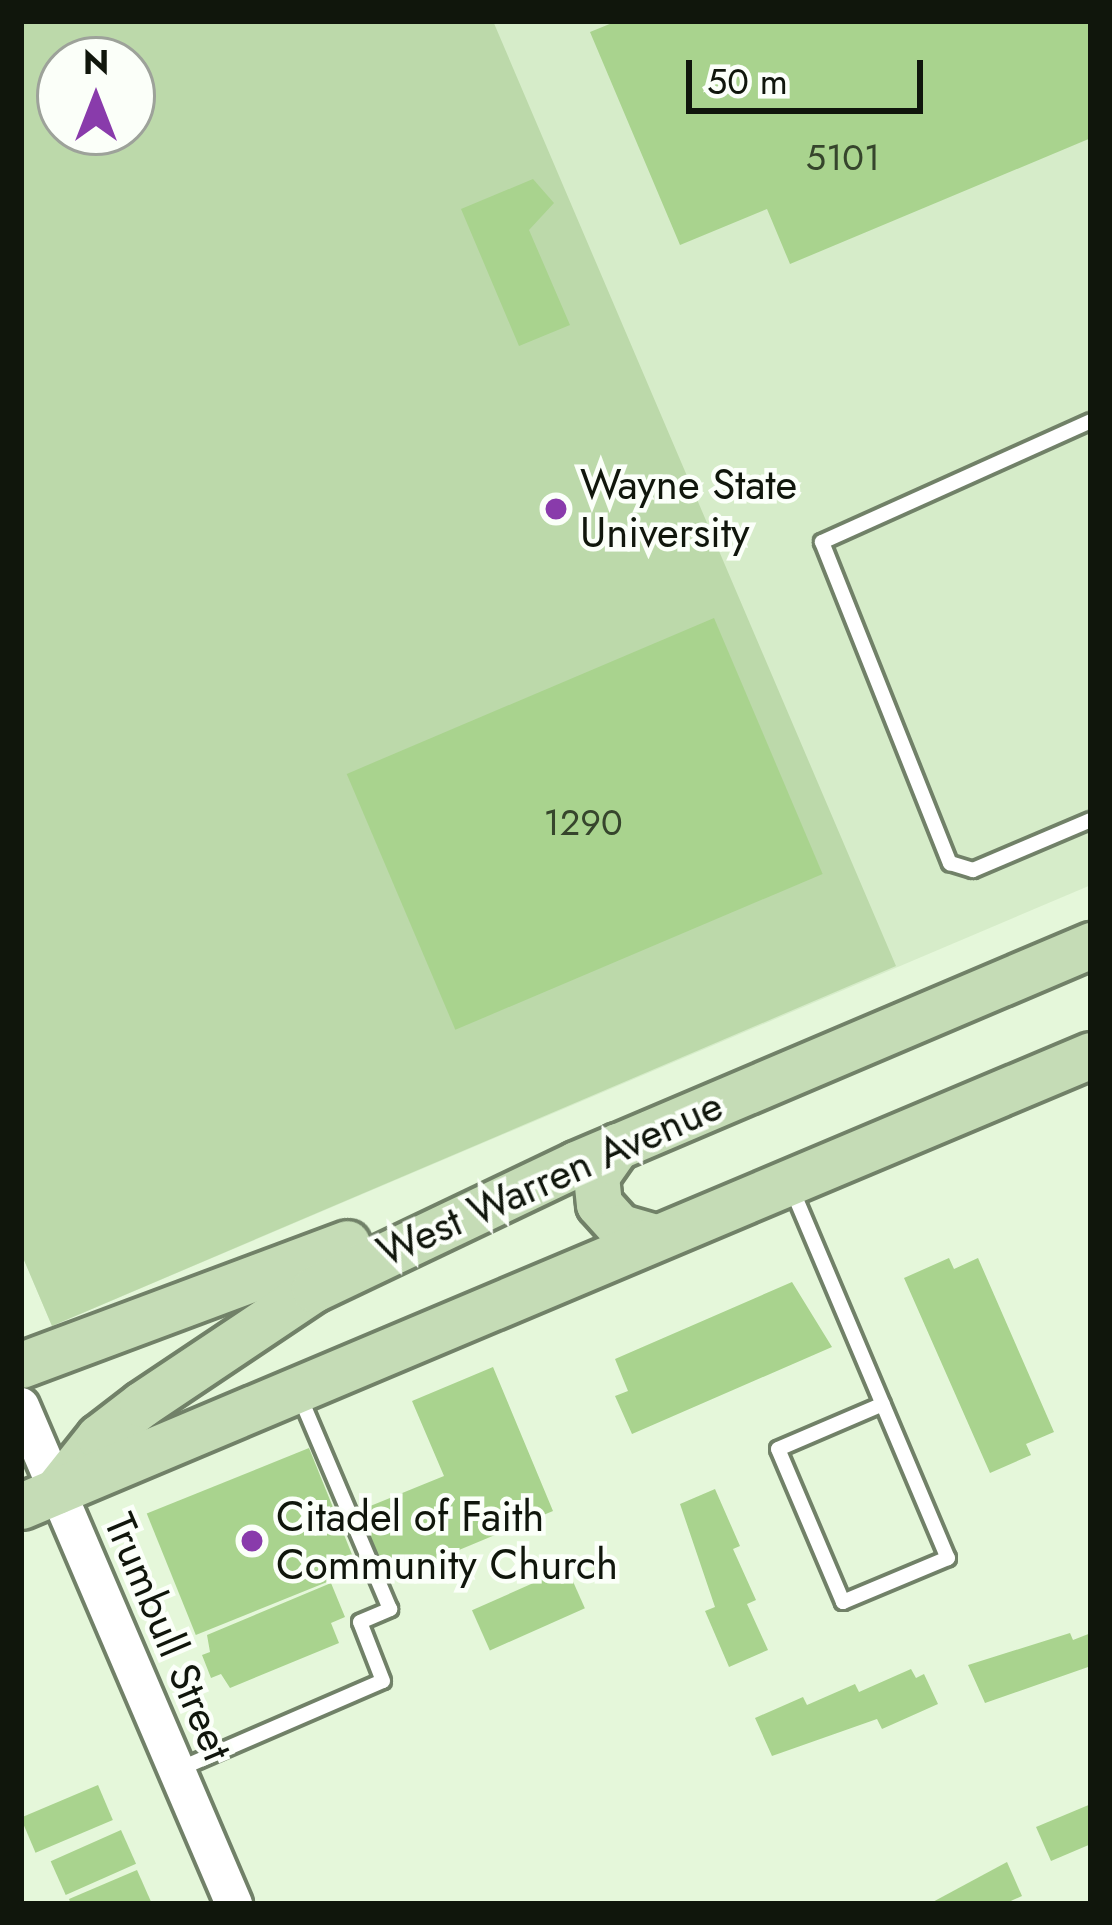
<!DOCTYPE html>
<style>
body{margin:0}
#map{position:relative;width:1112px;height:1925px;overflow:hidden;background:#e5f7da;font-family:Jost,sans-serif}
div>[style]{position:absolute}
.built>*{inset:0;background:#d6ecc9}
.green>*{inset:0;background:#bcd9aa}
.building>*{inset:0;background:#a9d38e;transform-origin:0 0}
.roads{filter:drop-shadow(3px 0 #718168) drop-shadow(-3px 0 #718168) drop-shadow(0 3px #718168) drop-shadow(0 -3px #718168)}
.service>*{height:14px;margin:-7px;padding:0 7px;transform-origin:7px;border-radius:7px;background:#fff}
.tertiary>*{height:36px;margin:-18px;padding:0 18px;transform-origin:18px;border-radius:18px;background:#fff}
.primary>*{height:45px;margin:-22.5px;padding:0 22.5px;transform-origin:22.5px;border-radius:22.5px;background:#c5dcb6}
.dots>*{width:33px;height:33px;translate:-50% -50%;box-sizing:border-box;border:6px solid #fbfff9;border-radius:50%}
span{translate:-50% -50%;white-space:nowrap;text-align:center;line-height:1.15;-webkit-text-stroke:9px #fbfff9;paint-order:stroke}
.number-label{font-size:36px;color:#36452c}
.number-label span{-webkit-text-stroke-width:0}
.poi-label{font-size:42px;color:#10160c}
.left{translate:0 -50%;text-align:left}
.street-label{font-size:42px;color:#10160c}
.frame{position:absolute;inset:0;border:24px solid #10160c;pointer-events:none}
.north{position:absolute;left:36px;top:36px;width:120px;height:120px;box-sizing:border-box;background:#fbfff9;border:3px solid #9da29a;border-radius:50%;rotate:0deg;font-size:33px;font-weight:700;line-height:48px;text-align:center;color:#10160c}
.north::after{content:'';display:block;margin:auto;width:42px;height:54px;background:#893bab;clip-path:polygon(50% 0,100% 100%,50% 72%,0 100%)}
.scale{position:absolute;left:686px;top:60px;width:237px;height:54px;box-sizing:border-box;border:6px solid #10160c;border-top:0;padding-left:15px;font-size:36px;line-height:42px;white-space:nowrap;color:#10160c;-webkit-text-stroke:9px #fbfff9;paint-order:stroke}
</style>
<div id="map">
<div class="built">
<div style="clip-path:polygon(evenodd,21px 21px,1091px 21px,1091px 885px,52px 1326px,21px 1253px,21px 21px,60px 60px,132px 60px,132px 132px,60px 132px,60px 60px)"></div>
</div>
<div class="green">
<div style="clip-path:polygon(evenodd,21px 21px,493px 21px,896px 966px,52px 1326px,21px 1253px,21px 21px,60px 60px,132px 60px,132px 132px,60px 132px,60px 60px)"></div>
</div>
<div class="building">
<div style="clip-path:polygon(617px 21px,1091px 21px,1091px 138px,790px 264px,767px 209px,680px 245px,590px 32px)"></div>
<div style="clip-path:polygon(533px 179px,554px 203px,529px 230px,570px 325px,519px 346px,461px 209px)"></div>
<div style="left:714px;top:618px;width:278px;height:399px;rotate:67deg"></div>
<div style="clip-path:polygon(949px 1258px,954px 1269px,978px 1258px,1054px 1432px,1026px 1444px,1031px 1455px,990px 1473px,904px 1278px)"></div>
<div style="clip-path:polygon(792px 1282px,832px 1347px,632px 1434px,615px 1396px,628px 1391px,615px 1359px)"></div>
<div style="clip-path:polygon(493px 1367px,553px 1511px,387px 1580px,358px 1511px,444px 1476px,412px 1401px)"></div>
<div style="left:309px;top:1448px;width:131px;height:175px;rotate:68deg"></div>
<div style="clip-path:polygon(715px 1489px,740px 1546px,733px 1549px,756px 1600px,747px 1604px,768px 1650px,729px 1667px,705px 1611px,715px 1607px,680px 1504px)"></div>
<div style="left:567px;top:1568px;width:44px;height:104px;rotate:66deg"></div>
<div style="clip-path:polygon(331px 1583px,345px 1617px,331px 1623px,339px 1643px,230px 1688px,221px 1674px,211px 1678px,202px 1655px,210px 1652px,207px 1635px)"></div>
<div style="clip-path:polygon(1070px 1633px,1073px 1640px,1091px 1633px,1091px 1666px,985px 1703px,968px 1665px)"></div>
<div style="clip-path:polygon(911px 1669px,916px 1678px,924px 1674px,938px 1704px,882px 1729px,877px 1719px,772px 1756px,755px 1718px,803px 1697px,807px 1705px,855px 1684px,859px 1692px)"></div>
<div style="left:98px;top:1785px;width:38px;height:84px;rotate:67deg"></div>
<div style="clip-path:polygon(1091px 1804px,1091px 1844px,1051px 1861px,1036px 1827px)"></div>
<div style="left:121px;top:1830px;width:37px;height:77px;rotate:66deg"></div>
<div style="clip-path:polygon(1007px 1862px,1022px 1896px,1004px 1904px,929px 1904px)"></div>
<div style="clip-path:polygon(137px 1870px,152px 1904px,71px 1904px,69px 1899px)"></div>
</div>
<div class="roads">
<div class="service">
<div style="left:1091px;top:421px;width:295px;rotate:155.8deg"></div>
<div style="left:822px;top:542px;width:346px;rotate:68.3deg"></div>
<div style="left:950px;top:863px;width:24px;rotate:17deg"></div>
<div style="left:973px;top:870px;width:128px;rotate:-23deg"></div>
<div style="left:791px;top:1187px;width:403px;rotate:67.1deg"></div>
<div style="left:948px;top:1558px;width:114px;rotate:157.3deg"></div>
<div style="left:843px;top:1602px;width:166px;rotate:-113deg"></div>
<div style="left:778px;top:1449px;width:114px;rotate:-23.2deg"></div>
<div style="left:177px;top:1770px;width:224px;rotate:-23.4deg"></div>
<div style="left:383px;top:1681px;width:63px;rotate:-111.3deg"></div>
<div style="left:360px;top:1622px;width:33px;rotate:-23deg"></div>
<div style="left:390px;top:1609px;width:233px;rotate:-113deg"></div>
</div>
<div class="tertiary">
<div style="left:21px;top:1406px;width:542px;rotate:66.84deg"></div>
</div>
<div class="primary">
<div style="left:617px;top:1146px;width:37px;rotate:125deg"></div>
<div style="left:596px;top:1176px;width:28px;rotate:84deg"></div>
<div style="left:599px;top:1204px;width:31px;rotate:48deg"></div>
<div style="left:620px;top:1227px;width:37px;rotate:16deg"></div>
<div style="left:21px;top:1365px;width:348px;rotate:-20.5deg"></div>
<div style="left:56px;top:1491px;width:69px;rotate:-51.5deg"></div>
<div style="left:99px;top:1437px;width:54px;rotate:-37.5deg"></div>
<div style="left:142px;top:1404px;width:207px;rotate:-33.8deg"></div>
<div style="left:314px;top:1289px;width:290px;rotate:-25.5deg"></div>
<div style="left:576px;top:1164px;width:560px;rotate:-23.04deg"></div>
<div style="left:21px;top:1506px;width:1161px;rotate:-22.86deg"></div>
</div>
</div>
<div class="dots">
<div style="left:556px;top:509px;background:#893bab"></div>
<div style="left:252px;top:1541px;background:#893bab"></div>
</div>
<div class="number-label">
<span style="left:843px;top:158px">5101</span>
<span style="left:583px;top:823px">1290</span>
</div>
<div class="poi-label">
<span class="left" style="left:580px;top:509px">Wayne State<br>University</span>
<span class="left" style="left:276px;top:1541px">Citadel of Faith<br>Community Church</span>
</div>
<div class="street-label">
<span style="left:550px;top:1179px;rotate:-24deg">West Warren Avenue</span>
<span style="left:168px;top:1637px;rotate:67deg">Trumbull Street</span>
</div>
<div class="frame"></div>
<div class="north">N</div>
<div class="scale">50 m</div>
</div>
